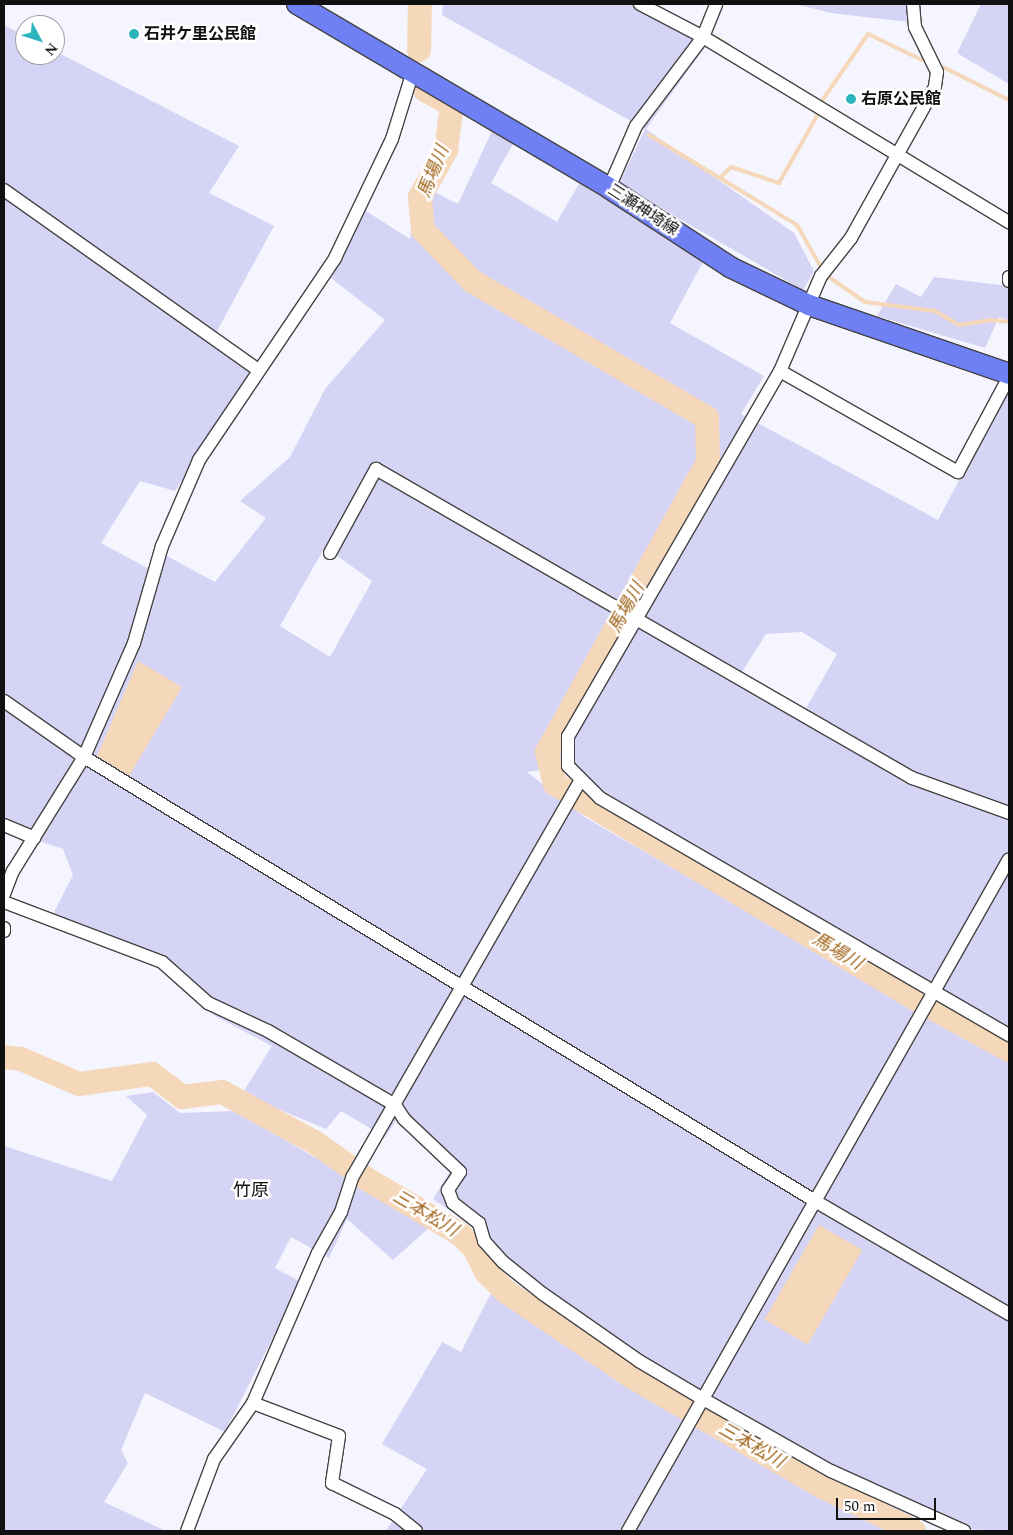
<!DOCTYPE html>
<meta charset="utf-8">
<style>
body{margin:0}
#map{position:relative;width:1013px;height:1535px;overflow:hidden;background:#f5f5ff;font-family:Spectral,"Noto Sans JP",serif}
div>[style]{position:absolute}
.farmland>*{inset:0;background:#d6d4f5}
.water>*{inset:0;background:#f5d7ba;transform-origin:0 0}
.stream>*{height:4px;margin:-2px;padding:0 2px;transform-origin:2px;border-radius:2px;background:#f5d7ba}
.river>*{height:24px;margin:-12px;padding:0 12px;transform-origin:12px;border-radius:12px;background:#f5d7ba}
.roads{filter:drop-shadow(1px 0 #444) drop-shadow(-1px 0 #444) drop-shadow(0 1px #444) drop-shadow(0 -1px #444)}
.street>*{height:12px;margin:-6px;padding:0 6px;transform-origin:6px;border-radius:6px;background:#fff}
.primary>*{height:20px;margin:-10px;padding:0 10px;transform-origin:10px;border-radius:10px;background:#6f80f4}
.dots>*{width:14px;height:14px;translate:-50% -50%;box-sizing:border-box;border:2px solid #fff;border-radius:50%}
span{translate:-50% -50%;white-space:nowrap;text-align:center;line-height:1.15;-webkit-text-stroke:5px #fff;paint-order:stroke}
.poi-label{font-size:16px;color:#111;font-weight:700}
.left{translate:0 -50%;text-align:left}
.street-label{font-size:16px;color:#111}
.water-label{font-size:18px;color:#a1651b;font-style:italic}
.neighbourhood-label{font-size:18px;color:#111}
.frame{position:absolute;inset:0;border:5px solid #111;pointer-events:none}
.north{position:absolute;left:15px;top:15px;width:50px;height:50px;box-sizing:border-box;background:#fff;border:1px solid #a0a0a0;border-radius:50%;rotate:130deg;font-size:14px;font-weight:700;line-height:20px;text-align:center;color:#111}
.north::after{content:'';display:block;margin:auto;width:18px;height:22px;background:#2bb4be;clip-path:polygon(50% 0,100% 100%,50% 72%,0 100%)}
.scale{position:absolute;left:836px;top:1498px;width:100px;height:22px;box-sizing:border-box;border:2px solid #111;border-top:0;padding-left:6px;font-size:15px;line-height:18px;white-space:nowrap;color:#111;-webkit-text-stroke:4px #fff;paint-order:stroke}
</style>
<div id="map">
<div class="farmland">
<div style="clip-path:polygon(443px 4px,632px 4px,707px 44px,646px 129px,794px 233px,814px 271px,803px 290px,619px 184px,645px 129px,442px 15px)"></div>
<div style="clip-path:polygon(795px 4px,908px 4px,908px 22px,831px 13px)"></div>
<div style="clip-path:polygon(981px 4px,1009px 4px,1009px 84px,957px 53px)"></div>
<div style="clip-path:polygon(evenodd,4px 25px,25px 36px,25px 55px,55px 55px,55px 51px,239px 146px,209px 193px,274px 226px,211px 342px,252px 372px,175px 491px,140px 481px,101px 543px,147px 568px,167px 556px,215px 582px,266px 518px,240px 501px,290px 457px,325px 389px,385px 320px,331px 278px,366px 211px,410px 239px,414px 200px,421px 185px,458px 204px,493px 129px,514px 142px,491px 183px,557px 222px,580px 182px,704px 260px,670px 323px,764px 376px,741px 414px,938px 520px,1009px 386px,1009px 1040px,586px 793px,561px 767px,527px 772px,586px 818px,1009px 1061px,1009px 1531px,938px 1528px,829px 1476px,635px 1366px,494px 1265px,473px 1226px,433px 1199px,451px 1170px,397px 1120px,385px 1137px,341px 1111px,326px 1129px,242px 1094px,272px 1046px,215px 1016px,158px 966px,47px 926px,73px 875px,63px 849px,4px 829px,4px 25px,325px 547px,372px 581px,330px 657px,280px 626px,325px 547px,4px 25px,802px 632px,837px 654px,800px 719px,735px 683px,766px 634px,802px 632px)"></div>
<div style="clip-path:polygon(934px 277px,1009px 286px,1009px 321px,999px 317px,985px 348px,877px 316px,896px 284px,921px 297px)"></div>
<div style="clip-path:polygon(153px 1092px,180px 1113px,235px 1111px,432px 1225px,393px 1260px,347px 1219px,329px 1258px,291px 1237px,275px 1268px,301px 1282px,225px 1432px,145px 1393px,121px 1450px,128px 1463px,104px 1502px,166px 1531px,4px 1531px,4px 1146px,112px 1181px,147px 1115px,126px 1096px)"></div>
<div style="clip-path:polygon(492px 1291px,629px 1388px,891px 1531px,386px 1531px,427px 1469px,382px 1444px,442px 1342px,461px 1352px)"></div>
</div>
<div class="water">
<div style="clip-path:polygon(138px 661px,182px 687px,129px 776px,97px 756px)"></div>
<div style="left:819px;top:1225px;width:50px;height:109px;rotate:30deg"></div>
</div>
<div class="stream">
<div style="left:713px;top:36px;width:16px;rotate:30deg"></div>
<div style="left:943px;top:67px;width:74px;rotate:26.6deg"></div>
<div style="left:821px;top:102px;width:83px;rotate:-55.3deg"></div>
<div style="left:868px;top:34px;width:60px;rotate:25.7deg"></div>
<div style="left:649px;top:135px;width:173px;rotate:31.3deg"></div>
<div style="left:797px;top:225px;width:51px;rotate:60.4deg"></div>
<div style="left:721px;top:177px;width:14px;rotate:-45deg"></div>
<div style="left:731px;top:167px;width:51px;rotate:18.4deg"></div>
<div style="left:779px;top:183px;width:79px;rotate:-60.5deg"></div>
<div style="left:826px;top:275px;width:47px;rotate:34.7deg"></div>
<div style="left:865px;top:302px;width:71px;rotate:7.3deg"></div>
<div style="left:935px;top:311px;width:28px;rotate:30deg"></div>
<div style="left:959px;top:325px;width:32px;rotate:-9deg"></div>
<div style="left:991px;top:320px;width:18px;rotate:6deg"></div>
</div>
<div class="river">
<div style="left:419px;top:50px;width:46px;rotate:-88.8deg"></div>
<div style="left:425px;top:90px;width:31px;rotate:29deg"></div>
<div style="left:452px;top:105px;width:45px;rotate:97.6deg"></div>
<div style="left:446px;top:150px;width:54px;rotate:119deg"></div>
<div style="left:420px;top:197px;width:33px;rotate:85deg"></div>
<div style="left:423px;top:230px;width:71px;rotate:46.1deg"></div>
<div style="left:472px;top:281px;width:272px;rotate:30.2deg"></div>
<div style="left:707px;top:418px;width:44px;rotate:88.7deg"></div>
<div style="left:708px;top:462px;width:332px;rotate:119deg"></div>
<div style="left:547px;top:752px;width:33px;rotate:76deg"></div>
<div style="left:555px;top:784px;width:420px;rotate:30.8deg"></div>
<div style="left:916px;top:999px;width:106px;rotate:28.7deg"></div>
<div style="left:4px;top:1057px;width:17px;rotate:7deg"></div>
<div style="left:21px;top:1059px;width:63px;rotate:23.3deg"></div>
<div style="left:79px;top:1084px;width:74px;rotate:-7.8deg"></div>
<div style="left:152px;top:1074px;width:38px;rotate:37deg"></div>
<div style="left:182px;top:1097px;width:40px;rotate:-7.1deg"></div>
<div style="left:222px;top:1092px;width:107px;rotate:28.5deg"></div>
<div style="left:316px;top:1143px;width:60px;rotate:35.5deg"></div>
<div style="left:365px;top:1178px;width:110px;rotate:30.5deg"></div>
<div style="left:460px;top:1234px;width:20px;rotate:45deg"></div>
<div style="left:474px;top:1248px;width:27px;rotate:63deg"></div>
<div style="left:486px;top:1272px;width:30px;rotate:44deg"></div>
<div style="left:508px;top:1293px;width:152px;rotate:34deg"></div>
<div style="left:634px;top:1378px;width:218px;rotate:30deg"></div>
<div style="left:823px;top:1487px;width:101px;rotate:25.8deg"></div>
</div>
<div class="roads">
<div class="street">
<div style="left:640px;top:4px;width:71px;rotate:27.6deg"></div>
<div style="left:703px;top:37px;width:358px;rotate:31.2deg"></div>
<div style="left:913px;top:4px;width:23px;rotate:85deg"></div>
<div style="left:915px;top:27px;width:50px;rotate:63.9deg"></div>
<div style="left:937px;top:72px;width:15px;rotate:98deg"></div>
<div style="left:935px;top:87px;width:173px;rotate:119.1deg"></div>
<div style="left:851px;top:238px;width:48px;rotate:128.3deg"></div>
<div style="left:821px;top:276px;width:103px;rotate:113.3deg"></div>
<div style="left:780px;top:371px;width:422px;rotate:120.1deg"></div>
<div style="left:568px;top:736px;width:30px;rotate:90deg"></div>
<div style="left:568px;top:766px;width:45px;rotate:45deg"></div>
<div style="left:600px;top:798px;width:473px;rotate:30.1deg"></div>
<div style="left:609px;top:188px;width:68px;rotate:-66.5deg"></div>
<div style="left:636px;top:126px;width:111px;rotate:-53deg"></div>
<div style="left:703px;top:37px;width:35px;rotate:-68deg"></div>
<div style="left:4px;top:190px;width:311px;rotate:35.3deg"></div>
<div style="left:1009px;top:277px;width:4px;rotate:90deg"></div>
<div style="left:780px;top:371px;width:205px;rotate:29.6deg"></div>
<div style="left:958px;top:472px;width:108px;rotate:-61.8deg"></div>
<div style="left:330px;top:553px;width:96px;rotate:-61.3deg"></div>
<div style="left:376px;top:469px;width:619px;rotate:29.96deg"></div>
<div style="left:912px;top:778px;width:103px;rotate:19.8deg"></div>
<div style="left:4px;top:701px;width:98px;rotate:35deg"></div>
<div style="left:84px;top:757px;width:855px;rotate:31.27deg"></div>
<div style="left:815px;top:1201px;width:225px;rotate:30.2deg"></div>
<div style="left:4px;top:825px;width:33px;rotate:23deg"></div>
<div style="left:4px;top:894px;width:25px;rotate:-69deg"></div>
<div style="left:13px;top:871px;width:134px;rotate:-58.1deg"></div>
<div style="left:84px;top:757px;width:124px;rotate:-66.3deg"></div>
<div style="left:134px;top:643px;width:101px;rotate:-73.9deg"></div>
<div style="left:162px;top:546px;width:94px;rotate:-66.7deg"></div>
<div style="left:199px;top:460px;width:244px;rotate:-56deg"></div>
<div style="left:335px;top:258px;width:132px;rotate:-64.4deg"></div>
<div style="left:392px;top:139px;width:71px;rotate:-72.8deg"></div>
<div style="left:4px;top:902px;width:169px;rotate:20.8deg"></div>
<div style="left:162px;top:962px;width:62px;rotate:41.7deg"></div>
<div style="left:208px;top:1003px;width:66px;rotate:25deg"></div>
<div style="left:268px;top:1031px;width:147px;rotate:30.2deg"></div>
<div style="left:395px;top:1105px;width:17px;rotate:57deg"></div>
<div style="left:404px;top:1119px;width:77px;rotate:43.4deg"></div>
<div style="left:460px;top:1172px;width:22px;rotate:124deg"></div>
<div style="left:448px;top:1190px;width:14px;rotate:69deg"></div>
<div style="left:453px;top:1203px;width:33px;rotate:38deg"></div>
<div style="left:479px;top:1223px;width:19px;rotate:74deg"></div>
<div style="left:484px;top:1241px;width:28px;rotate:48deg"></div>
<div style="left:503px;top:1262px;width:51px;rotate:38.7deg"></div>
<div style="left:543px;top:1294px;width:117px;rotate:34.9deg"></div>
<div style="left:639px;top:1361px;width:74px;rotate:30.7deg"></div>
<div style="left:703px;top:1399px;width:147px;rotate:29.4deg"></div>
<div style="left:831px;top:1471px;width:146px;rotate:24.3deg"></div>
<div style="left:4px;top:928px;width:3px;rotate:90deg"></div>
<div style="left:253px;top:1403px;width:92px;rotate:21deg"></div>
<div style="left:339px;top:1436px;width:48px;rotate:98.5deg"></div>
<div style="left:332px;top:1483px;width:70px;rotate:26.2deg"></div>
<div style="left:395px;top:1514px;width:27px;rotate:39deg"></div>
<div style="left:187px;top:1531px;width:77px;rotate:-69.4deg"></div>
<div style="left:214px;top:1459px;width:68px;rotate:-55.1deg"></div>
<div style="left:253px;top:1403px;width:163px;rotate:-66.6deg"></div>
<div style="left:318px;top:1253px;width:47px;rotate:-60.7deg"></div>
<div style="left:341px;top:1212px;width:38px;rotate:-72deg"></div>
<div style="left:353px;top:1176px;width:457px;rotate:-60.1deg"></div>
<div style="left:628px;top:1531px;width:772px;rotate:-60.45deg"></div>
</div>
<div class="primary">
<div style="left:297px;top:4px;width:362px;rotate:30.5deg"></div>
<div style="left:609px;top:188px;width:145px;rotate:33.1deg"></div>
<div style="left:730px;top:267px;width:88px;rotate:25.7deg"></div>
<div style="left:809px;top:305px;width:212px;rotate:19deg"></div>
</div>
</div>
<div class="dots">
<div style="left:134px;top:34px;background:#2bb4be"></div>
<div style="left:851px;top:99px;background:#2bb4be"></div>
</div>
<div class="poi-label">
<span class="left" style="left:144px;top:34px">石井ケ里公民館</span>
<span class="left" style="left:861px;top:99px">右原公民館</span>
</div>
<div class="street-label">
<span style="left:643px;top:210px;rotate:33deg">三瀬神埼線</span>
</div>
<div class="water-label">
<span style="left:434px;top:172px;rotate:-68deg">馬場川</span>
<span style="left:627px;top:608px;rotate:-61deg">馬場川</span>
<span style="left:837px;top:952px;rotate:31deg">馬場川</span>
<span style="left:425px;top:1214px;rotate:31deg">三本松川</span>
<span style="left:751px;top:1446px;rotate:30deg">三本松川</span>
</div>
<div class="neighbourhood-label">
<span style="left:251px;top:1191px">竹原</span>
</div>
<div class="frame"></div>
<div class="north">N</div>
<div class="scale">50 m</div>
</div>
